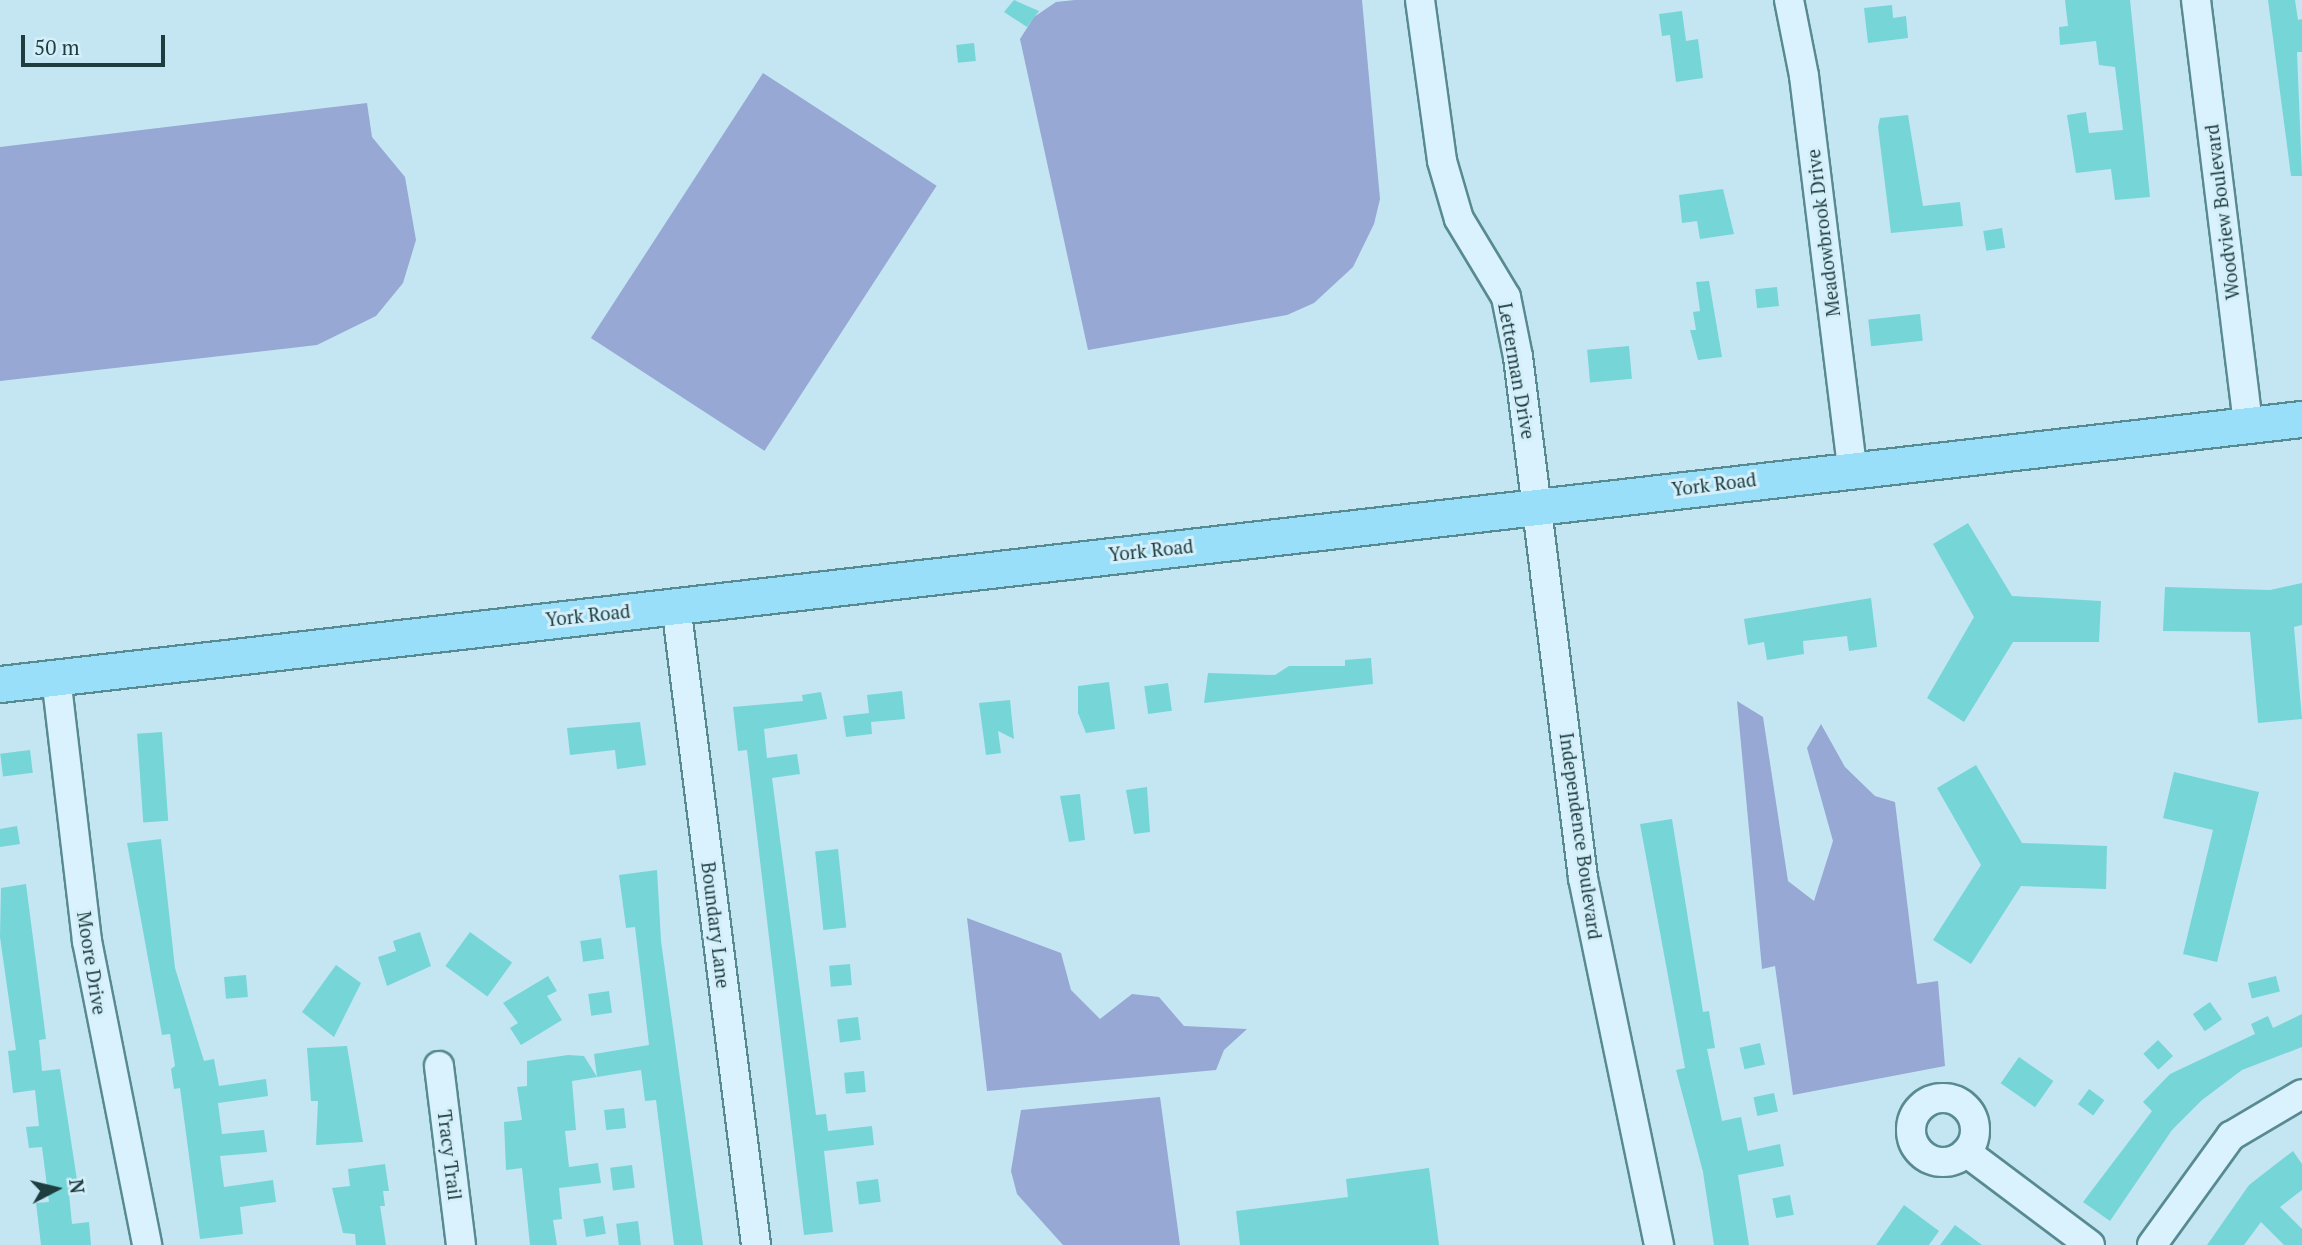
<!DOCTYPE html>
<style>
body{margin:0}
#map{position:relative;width:2302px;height:1245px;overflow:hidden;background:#c4e6f3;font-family:"PT Serif",serif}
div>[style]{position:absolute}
.green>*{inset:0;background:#96a8d3;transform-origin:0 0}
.building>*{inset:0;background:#76d5d6;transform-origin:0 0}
.roads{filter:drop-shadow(2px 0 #588a91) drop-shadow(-2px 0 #588a91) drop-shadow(0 2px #588a91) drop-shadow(0 -2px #588a91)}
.minor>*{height:28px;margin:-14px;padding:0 14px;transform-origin:14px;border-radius:14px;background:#d9f2fd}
.minor>.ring{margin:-14px;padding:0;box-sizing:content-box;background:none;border:28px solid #d9f2fd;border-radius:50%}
.major>*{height:35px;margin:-17.5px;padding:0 17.5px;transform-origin:17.5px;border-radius:17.5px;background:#99dffa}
span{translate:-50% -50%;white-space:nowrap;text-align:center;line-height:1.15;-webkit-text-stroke:6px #d5effa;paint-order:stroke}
.street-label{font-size:19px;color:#1d3d3f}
.north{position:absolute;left:21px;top:1154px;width:70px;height:70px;-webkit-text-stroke:5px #d5effa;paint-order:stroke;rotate:83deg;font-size:19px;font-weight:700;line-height:28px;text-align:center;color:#1d3d3f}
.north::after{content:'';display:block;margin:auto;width:24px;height:32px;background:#1d3d3f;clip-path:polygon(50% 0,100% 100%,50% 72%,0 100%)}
.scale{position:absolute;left:21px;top:35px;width:144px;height:32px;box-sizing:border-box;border:4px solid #1d3d3f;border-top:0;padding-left:9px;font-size:21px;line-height:24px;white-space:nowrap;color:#1d3d3f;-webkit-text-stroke:5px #d5effa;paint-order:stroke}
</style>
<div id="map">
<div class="green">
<div style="clip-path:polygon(1362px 0,1380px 199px,1374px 224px,1353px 267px,1314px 303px,1287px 315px,1088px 350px,1020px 39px,1034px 17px,1056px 2px,1075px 0)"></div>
<div style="left:763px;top:73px;width:207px;height:316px;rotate:33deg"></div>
<div style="clip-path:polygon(367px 103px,372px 137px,405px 177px,416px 240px,403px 283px,376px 316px,317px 345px,0 381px,0 147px)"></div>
<div style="clip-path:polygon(1737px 701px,1763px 717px,1788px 881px,1814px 901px,1833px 841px,1807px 748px,1821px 724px,1845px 767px,1875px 796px,1895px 802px,1917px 984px,1938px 981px,1945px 1066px,1793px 1095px,1775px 966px,1762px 969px)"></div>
<div style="clip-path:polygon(967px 918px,1061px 953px,1071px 990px,1100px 1019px,1132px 994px,1159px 997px,1184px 1026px,1247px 1029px,1224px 1050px,1216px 1070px,987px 1091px)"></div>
<div style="clip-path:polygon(1160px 1097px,1180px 1245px,1063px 1245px,1017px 1194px,1011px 1171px,1021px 1110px)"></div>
</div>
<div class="building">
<div style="clip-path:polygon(1014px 0,1039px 11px,1027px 27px,1004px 12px)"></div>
<div style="clip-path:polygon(2065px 0,2130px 0,2150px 197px,2115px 200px,2111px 169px,2076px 173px,2067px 115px,2086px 112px,2089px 133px,2123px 130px,2115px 67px,2099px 65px,2096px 41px,2060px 45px,2059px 27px,2068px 26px)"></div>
<div style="clip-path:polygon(2268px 0,2295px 0,2298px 20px,2302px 19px,2302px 52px,2297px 52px,2302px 176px,2291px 176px)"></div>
<div style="clip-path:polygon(1892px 5px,1893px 18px,1906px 16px,1908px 38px,1868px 43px,1864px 8px)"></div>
<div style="clip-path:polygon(1682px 11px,1686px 41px,1698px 39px,1703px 78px,1676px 82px,1670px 35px,1662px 36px,1659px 14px)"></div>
<div style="left:974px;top:43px;width:18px;height:18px;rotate:84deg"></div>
<div style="clip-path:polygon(1908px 115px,1923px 206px,1960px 202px,1963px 226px,1891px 233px,1878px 127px,1880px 118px)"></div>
<div style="clip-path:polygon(1723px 189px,1734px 234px,1700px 239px,1697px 221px,1682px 223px,1679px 195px)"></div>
<div style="left:2002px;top:228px;width:20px;height:19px;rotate:81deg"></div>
<div style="clip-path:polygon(1709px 281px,1722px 357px,1698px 360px,1690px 330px,1696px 330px,1693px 312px,1700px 311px,1696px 282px)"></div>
<div style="left:1777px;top:287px;width:19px;height:22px;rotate:84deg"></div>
<div style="left:1920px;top:314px;width:27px;height:52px;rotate:84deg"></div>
<div style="left:1629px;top:346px;width:33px;height:42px;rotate:85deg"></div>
<div style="clip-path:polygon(1968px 523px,2012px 596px,2101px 601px,2099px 642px,2013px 642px,1964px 722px,1927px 698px,1974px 617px,1933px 544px)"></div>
<div style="clip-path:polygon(2302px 583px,2302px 625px,2294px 627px,2302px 719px,2258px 723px,2250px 632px,2163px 631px,2165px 587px,2270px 590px)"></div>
<div style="clip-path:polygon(1871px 598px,1877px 647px,1849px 651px,1847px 636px,1803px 641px,1804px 654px,1767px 660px,1764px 642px,1748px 645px,1744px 619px)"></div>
<div style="clip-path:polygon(1371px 658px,1373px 684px,1204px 703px,1208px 673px,1275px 675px,1289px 666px,1345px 666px,1345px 660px)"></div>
<div style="clip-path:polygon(1109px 682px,1115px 729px,1086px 733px,1078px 713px,1078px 686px)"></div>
<div style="left:1168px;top:683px;width:28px;height:24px;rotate:82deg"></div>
<div style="clip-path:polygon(902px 691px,905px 719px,871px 722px,872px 734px,846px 737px,843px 716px,869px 713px,867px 695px)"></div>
<div style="clip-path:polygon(821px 692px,827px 719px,764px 729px,767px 758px,797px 754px,800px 774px,772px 778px,816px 1115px,826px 1114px,828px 1131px,872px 1126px,874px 1145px,824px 1151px,833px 1232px,804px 1235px,747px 750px,738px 751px,733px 707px,803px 701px,802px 695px)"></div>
<div style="clip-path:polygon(1010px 700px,1014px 739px,998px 731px,1001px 753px,986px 755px,979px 703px)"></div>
<div style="clip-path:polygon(640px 722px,646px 765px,617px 769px,615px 750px,570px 755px,567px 728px)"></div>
<div style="left:162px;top:732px;width:89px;height:25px;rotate:86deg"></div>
<div style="left:30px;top:750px;width:23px;height:30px;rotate:83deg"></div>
<div style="clip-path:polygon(1976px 765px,2022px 843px,2107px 846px,2106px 889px,2021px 886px,1971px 964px,1933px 940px,1981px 865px,1937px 788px)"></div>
<div style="clip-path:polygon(2174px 772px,2259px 792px,2217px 962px,2183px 954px,2213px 830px,2163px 818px)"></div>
<div style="clip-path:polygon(1147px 787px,1150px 832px,1134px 834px,1126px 790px)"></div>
<div style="clip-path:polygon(1080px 794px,1085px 840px,1069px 842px,1060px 796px)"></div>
<div style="clip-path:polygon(1672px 819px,1703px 1012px,1709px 1011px,1715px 1048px,1707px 1049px,1722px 1121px,1741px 1117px,1748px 1151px,1780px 1144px,1784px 1166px,1738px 1175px,1749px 1245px,1714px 1245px,1703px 1172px,1676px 1070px,1685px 1068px,1640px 824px)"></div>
<div style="clip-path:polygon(17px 826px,20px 844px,0 847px,0 829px)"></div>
<div style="clip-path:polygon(161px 839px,175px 968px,204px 1061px,214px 1059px,219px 1086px,266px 1079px,268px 1096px,218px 1103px,222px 1134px,264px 1130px,267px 1152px,220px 1156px,224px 1187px,273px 1180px,276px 1202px,240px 1207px,243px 1234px,200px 1239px,180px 1088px,174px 1089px,171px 1069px,175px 1066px,170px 1034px,162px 1035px,127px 843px)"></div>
<div style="left:838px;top:849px;width:79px;height:23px;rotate:84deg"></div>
<div style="clip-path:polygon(657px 870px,661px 941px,703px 1245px,674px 1245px,656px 1100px,645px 1101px,641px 1070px,597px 1077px,594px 1054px,649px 1045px,635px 927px,626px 928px,619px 875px)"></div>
<div style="clip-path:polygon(26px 884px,46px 1039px,39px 1040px,42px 1071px,60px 1069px,79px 1193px,69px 1194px,72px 1224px,89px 1222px,91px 1245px,41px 1245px,36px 1203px,49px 1202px,42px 1147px,29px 1148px,26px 1127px,39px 1126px,35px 1090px,13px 1093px,8px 1051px,16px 1050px,0 937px,1px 888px)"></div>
<div style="clip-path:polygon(420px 932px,431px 966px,387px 986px,378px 957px,396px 951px,393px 941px)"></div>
<div style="left:470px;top:932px;width:52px;height:42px;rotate:36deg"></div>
<div style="left:601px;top:938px;width:21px;height:21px;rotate:82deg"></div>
<div style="left:850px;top:964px;width:21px;height:21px;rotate:85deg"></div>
<div style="clip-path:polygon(336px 965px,361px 983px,334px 1037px,302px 1012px)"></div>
<div style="left:246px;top:975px;width:22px;height:22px;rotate:85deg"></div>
<div style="clip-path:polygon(548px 976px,557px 991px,547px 996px,562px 1020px,521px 1045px,510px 1028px,518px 1023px,503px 1003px)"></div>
<div style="left:2276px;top:976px;width:16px;height:29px;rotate:76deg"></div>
<div style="left:609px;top:991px;width:22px;height:21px;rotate:82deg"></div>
<div style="left:2210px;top:1002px;width:21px;height:21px;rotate:55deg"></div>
<div style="clip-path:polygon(2302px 1014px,2302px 1047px,2242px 1070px,2202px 1100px,2172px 1130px,2110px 1221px,2083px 1202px,2152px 1111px,2143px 1102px,2170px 1074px,2255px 1034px,2251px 1024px,2268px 1016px,2273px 1028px)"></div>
<div style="left:858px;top:1017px;width:23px;height:21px;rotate:83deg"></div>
<div style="left:2158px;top:1040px;width:22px;height:20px;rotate:47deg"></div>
<div style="left:1760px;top:1043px;width:22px;height:21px;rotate:77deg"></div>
<div style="clip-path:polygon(347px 1046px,363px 1142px,316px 1145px,318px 1101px,311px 1101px,307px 1048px)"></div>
<div style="clip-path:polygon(568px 1055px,584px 1056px,597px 1077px,572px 1081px,576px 1130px,565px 1131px,569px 1167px,598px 1163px,601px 1183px,559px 1188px,562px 1219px,553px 1220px,557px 1245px,530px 1245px,522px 1168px,506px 1170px,504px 1122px,522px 1120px,517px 1087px,527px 1086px,527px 1061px)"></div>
<div style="left:2019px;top:1057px;width:42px;height:32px;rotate:35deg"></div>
<div style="left:864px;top:1071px;width:21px;height:20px;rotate:85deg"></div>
<div style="left:2089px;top:1089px;width:19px;height:19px;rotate:36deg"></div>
<div style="left:1774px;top:1093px;width:19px;height:21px;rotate:78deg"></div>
<div style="left:624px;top:1108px;width:20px;height:20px;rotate:84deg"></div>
<div style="clip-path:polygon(2293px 1151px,2302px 1164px,2302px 1190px,2280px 1207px,2302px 1229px,2302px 1245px,2284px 1245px,2261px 1222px,2244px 1245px,2207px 1245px,2249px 1185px)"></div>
<div style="clip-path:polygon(385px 1164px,389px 1191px,383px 1191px,385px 1206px,380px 1206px,386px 1245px,356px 1245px,355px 1234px,343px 1233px,332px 1188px,350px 1186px,348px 1169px)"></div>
<div style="left:632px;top:1165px;width:23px;height:22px;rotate:83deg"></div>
<div style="clip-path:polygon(1429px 1168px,1439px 1245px,1240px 1245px,1236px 1211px,1348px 1197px,1346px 1179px)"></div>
<div style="left:878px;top:1179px;width:23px;height:22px;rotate:83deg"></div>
<div style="left:1790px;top:1195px;width:20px;height:18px;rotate:79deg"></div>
<div style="clip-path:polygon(1904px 1205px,1939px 1231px,1929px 1245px,1876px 1245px)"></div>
<div style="left:603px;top:1216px;width:18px;height:20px;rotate:81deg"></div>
<div style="left:638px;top:1221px;width:24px;height:22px;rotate:83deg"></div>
<div style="clip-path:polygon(1955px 1225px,1982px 1245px,1940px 1245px)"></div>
</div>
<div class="roads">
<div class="minor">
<div style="left:1420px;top:0;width:162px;rotate:82.2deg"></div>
<div style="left:1442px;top:161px;width:60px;rotate:73.7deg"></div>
<div style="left:1459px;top:219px;width:91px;rotate:58.9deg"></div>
<div style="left:1506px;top:297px;width:61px;rotate:78.7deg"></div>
<div style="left:1518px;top:357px;width:525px;rotate:82.89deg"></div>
<div style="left:1583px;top:878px;width:375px;rotate:78.3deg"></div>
<div style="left:1789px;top:0;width:77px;rotate:78.8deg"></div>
<div style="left:1804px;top:76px;width:394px;rotate:83deg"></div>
<div style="left:2196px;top:0;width:428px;rotate:83deg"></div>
<div style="left:676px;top:605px;width:645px;rotate:82.87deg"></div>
<div style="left:56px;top:677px;width:266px;rotate:83.3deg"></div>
<div style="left:87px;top:941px;width:310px;rotate:78.8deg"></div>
<div style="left:439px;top:1066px;width:180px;rotate:83deg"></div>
<div class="ring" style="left:1911px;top:1098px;width:36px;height:36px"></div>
<div style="left:1966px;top:1152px;width:155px;rotate:36.9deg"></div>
<div style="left:2152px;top:1245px;width:135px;rotate:-54.1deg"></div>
<div style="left:2231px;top:1136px;width:82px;rotate:-30.6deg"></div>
</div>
<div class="major">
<div style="left:0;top:684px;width:2317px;rotate:-6.57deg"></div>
</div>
</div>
<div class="street-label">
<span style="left:2222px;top:212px;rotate:-97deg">Woodview Boulevard</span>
<span style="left:1823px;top:233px;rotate:-97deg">Meadowbrook Drive</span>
<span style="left:1517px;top:371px;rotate:80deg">Letterman Drive</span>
<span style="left:1714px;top:484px;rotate:-7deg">York Road</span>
<span style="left:1151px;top:550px;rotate:-6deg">York Road</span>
<span style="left:588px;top:615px;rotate:-6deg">York Road</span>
<span style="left:1581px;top:836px;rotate:82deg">Independence Boulevard</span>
<span style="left:716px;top:925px;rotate:83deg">Boundary Lane</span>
<span style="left:92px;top:963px;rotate:81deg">Moore Drive</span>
<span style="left:450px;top:1155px;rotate:83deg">Tracy Trail</span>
</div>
<div class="north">N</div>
<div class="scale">50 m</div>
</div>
